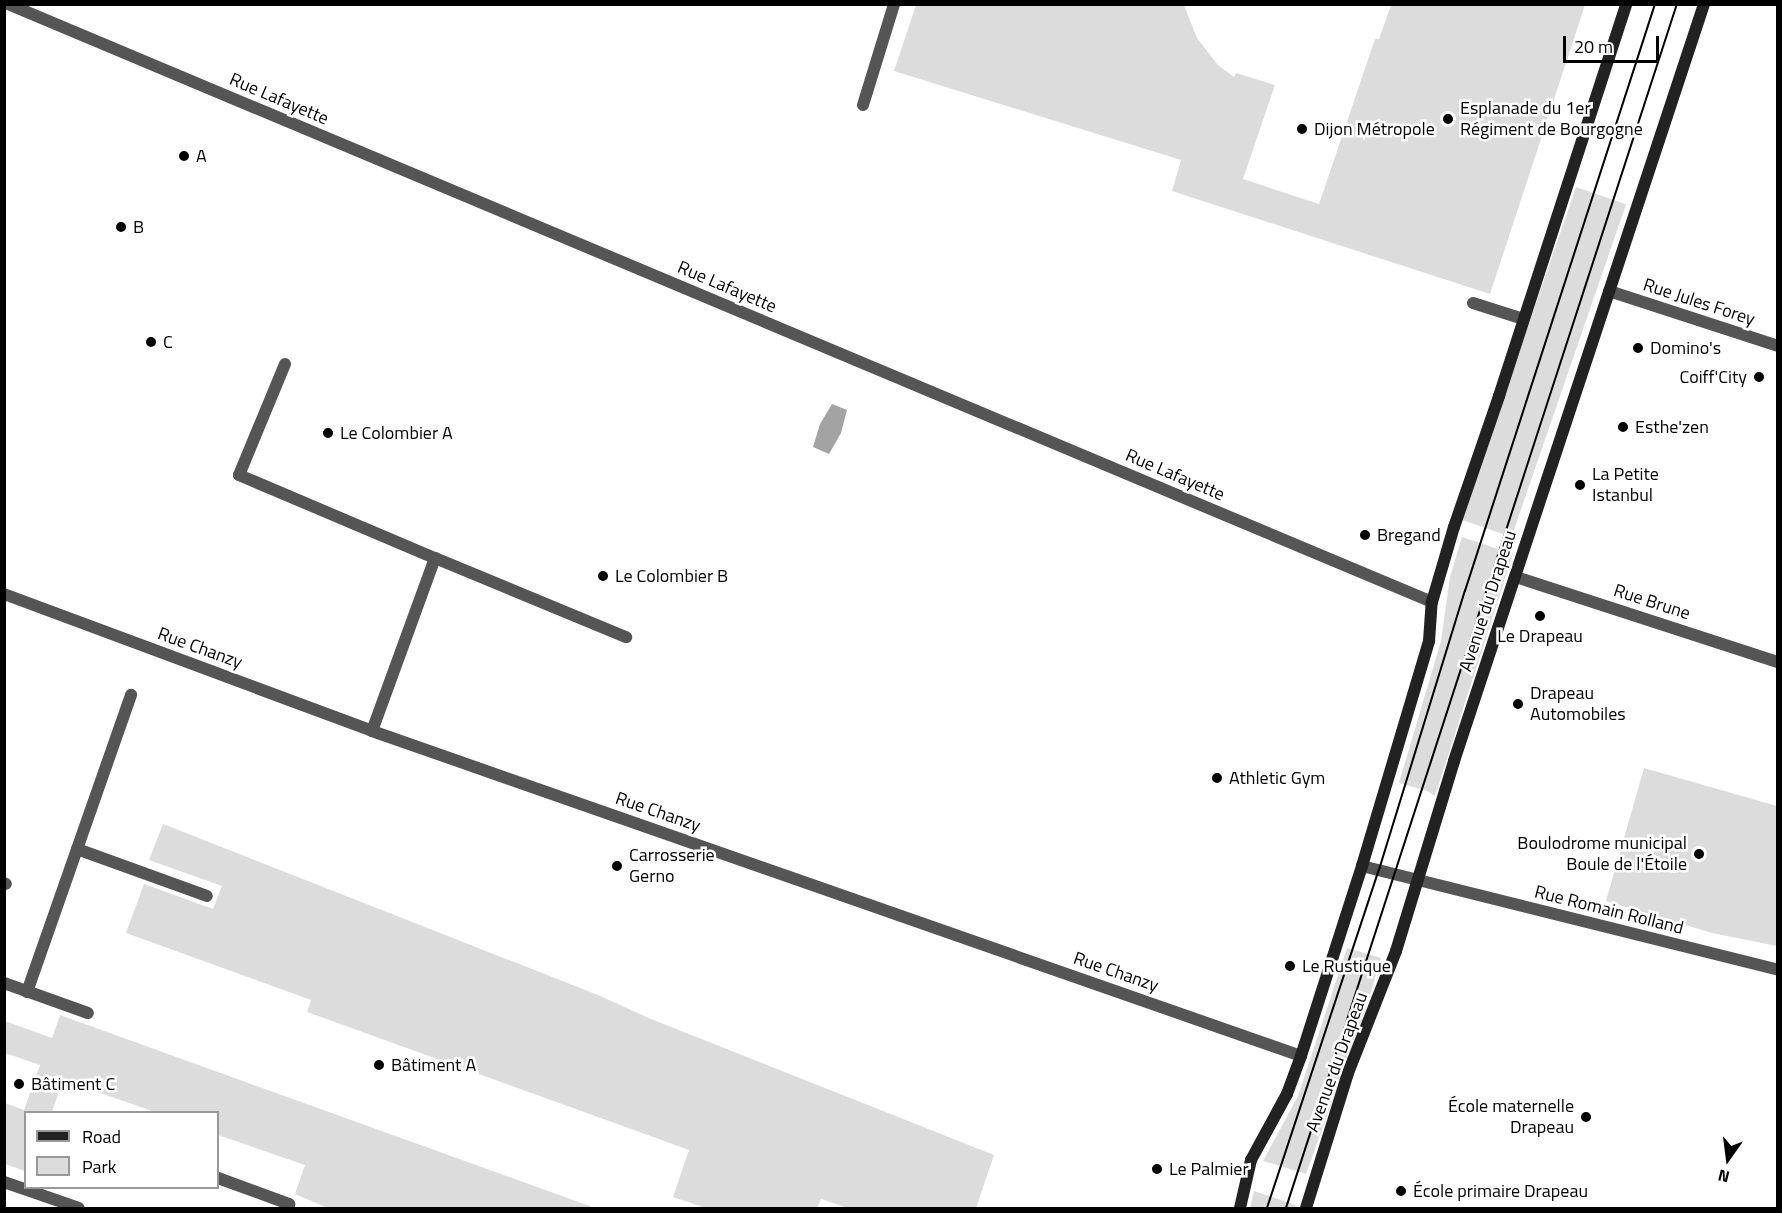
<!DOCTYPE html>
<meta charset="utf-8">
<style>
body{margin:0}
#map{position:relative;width:1782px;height:1213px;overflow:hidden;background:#fff;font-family:"Titillium Web",sans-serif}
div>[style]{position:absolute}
.green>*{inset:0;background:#dcdcdc;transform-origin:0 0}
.water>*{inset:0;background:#a3a3a3}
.service>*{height:12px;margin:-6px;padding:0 6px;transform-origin:6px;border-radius:6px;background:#555}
.minor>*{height:12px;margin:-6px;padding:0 6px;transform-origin:6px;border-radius:6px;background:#555}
.secondary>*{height:12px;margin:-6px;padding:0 6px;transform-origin:6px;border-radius:6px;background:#222}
.tram>*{height:1.5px;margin:-0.75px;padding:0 0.75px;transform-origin:0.75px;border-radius:0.75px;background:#000}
.dots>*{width:16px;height:16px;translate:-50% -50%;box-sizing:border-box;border:3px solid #fff;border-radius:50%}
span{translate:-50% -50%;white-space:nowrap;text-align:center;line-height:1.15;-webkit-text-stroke:5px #fff;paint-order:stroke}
.street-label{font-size:18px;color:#000}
.poi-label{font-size:18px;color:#000}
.left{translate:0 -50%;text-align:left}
.right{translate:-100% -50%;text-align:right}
.frame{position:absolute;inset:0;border:6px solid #000;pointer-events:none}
.legend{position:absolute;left:24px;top:1111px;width:195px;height:78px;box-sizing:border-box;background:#fff;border:2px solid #999;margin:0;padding:8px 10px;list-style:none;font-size:18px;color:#000}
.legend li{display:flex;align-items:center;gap:12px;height:30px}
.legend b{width:30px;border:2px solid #999}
.north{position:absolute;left:1698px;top:1129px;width:60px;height:60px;-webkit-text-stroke:4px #fff;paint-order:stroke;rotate:194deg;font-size:16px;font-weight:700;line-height:24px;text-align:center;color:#000}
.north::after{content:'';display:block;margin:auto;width:21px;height:27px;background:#000;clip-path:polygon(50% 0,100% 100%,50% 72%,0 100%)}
.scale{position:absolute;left:1563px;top:36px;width:96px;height:27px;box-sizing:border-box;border:3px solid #000;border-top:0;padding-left:8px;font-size:18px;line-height:21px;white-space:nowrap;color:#000;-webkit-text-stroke:4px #fff;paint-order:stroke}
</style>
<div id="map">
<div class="green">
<div style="clip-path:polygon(916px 5px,1184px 5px,1197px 38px,1218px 65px,1234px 77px,1236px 73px,1275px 85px,1243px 179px,1319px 204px,1375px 39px,1379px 39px,1391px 5px,1585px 5px,1490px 294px,1172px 191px,1181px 160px,894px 71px)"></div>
<div style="left:1576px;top:187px;width:53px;height:352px;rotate:19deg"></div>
<div style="clip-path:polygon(1462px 537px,1513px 554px,1435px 796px,1427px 791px,1399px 783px,1441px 641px,1450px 577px)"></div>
<div style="clip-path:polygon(1644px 768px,1777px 806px,1777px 946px,1712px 933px,1606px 901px)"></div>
<div style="clip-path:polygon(163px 824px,598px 995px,651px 1019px,994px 1155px,976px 1208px,848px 1208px,821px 1199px,817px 1208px,706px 1208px,673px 1197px,689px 1150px,307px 1012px,311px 1000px,126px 933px,144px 884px,213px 909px,222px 886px,149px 860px)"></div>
<div style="clip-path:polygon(1347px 948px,1381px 958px,1367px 1005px,1306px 1174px,1263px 1161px,1298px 1096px)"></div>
<div style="clip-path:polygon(60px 1015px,595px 1208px,328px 1208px,295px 1194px,305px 1165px,218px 1135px,218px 1112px,155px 1112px,63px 1080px,52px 1112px,26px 1112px,25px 1171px,5px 1164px,5px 1103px,24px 1110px,40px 1065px,5px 1053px,5px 1021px,52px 1038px)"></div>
<div style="clip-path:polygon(1254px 1191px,1296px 1205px,1295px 1208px,1250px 1208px)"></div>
</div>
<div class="water">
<div style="clip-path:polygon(832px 404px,847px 410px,841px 433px,829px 454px,813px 447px,820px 424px)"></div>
</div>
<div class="service">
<div style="left:863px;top:105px;width:106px;rotate:-72.9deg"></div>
<div style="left:1473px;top:303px;width:52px;rotate:17.7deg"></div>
<div style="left:285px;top:364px;width:120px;rotate:112.5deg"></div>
<div style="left:239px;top:475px;width:213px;rotate:23deg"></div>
<div style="left:435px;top:558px;width:184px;rotate:110deg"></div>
<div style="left:435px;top:558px;width:207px;rotate:22.5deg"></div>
<div style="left:77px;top:849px;width:138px;rotate:19.9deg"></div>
<div style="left:4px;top:883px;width:2px;rotate:27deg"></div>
<div style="left:4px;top:983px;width:89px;rotate:19.7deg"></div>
<div style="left:27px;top:992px;width:315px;rotate:-70.7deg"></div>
<div style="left:218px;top:1178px;width:76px;rotate:20.1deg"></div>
<div style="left:289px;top:1204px;width:4px;rotate:104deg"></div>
<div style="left:4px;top:1182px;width:79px;rotate:19.1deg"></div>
</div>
<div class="minor">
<div style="left:8px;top:4px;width:1544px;rotate:22.78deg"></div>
<div style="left:1609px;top:291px;width:178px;rotate:18deg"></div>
<div style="left:1516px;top:577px;width:275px;rotate:18deg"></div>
<div style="left:4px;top:594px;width:393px;rotate:20.4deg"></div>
<div style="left:372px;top:731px;width:984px;rotate:19.28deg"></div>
<div style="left:1362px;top:866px;width:429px;rotate:14deg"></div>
</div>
<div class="secondary">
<div style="left:1240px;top:1208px;width:49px;rotate:-77.1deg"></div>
<div style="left:1251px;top:1160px;width:75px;rotate:-61.4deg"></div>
<div style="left:1287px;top:1094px;width:40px;rotate:-69.8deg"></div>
<div style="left:1301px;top:1056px;width:200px;rotate:-72.2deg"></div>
<div style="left:1362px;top:866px;width:235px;rotate:-73.4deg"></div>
<div style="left:1429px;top:641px;width:39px;rotate:-86deg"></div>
<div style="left:1432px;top:602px;width:78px;rotate:-73.7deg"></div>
<div style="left:1454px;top:527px;width:139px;rotate:-71deg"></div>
<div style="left:1499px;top:396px;width:412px;rotate:-72deg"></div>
<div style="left:1306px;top:1208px;width:141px;rotate:-72.7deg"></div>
<div style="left:1348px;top:1073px;width:131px;rotate:-68.5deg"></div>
<div style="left:1396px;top:951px;width:199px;rotate:-73deg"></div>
<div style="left:1454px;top:761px;width:797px;rotate:-71.72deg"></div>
</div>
<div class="tram">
<div style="left:1267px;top:1208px;width:356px;rotate:-71.7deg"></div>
<div style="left:1379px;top:870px;width:292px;rotate:-72.9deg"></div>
<div style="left:1465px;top:591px;width:617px;rotate:-72.06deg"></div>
<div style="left:1286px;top:1208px;width:1266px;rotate:-72.01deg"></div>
</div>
<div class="dots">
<div style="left:1448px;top:119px;background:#000"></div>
<div style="left:1302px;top:129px;background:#000"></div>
<div style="left:184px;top:156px;background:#000"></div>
<div style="left:121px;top:227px;background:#000"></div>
<div style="left:151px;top:342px;background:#000"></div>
<div style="left:1638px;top:348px;background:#000"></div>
<div style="left:1759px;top:377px;background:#000"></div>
<div style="left:1623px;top:427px;background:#000"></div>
<div style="left:328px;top:433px;background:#000"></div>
<div style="left:1580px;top:485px;background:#000"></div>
<div style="left:1365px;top:535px;background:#000"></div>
<div style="left:603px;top:576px;background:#000"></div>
<div style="left:1540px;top:616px;background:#000"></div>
<div style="left:1518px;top:704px;background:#000"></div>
<div style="left:1217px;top:778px;background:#000"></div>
<div style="left:1699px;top:854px;background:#000"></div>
<div style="left:617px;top:866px;background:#000"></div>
<div style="left:1290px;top:966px;background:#000"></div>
<div style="left:379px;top:1065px;background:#000"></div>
<div style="left:19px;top:1084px;background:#000"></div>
<div style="left:1586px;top:1117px;background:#000"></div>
<div style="left:1157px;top:1169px;background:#000"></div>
<div style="left:1401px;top:1191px;background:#000"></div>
</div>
<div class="street-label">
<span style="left:279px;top:99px;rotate:23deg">Rue Lafayette</span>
<span style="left:727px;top:287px;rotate:23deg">Rue Lafayette</span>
<span style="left:1699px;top:302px;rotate:18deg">Rue Jules Forey</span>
<span style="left:1175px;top:475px;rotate:23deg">Rue Lafayette</span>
<span style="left:1488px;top:601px;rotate:-72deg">Avenue du Drapeau</span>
<span style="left:1652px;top:602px;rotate:18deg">Rue Brune</span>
<span style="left:200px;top:648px;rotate:20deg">Rue Chanzy</span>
<span style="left:658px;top:812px;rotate:19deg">Rue Chanzy</span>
<span style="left:1609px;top:910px;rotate:14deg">Rue Romain Rolland</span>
<span style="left:1116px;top:972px;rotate:19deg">Rue Chanzy</span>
<span style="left:1337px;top:1062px;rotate:-70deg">Avenue du Drapeau</span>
</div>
<div class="poi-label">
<span class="left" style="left:1460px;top:119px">Esplanade du 1er<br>Régiment de Bourgogne</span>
<span class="left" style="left:1314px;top:129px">Dijon Métropole</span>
<span class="left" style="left:196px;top:156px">A</span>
<span class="left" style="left:133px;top:227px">B</span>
<span class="left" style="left:163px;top:342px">C</span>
<span class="left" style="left:1650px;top:348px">Domino's</span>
<span class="right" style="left:1747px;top:377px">Coiff'City</span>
<span class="left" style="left:1635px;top:427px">Esthe'zen</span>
<span class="left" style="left:340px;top:433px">Le Colombier A</span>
<span class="left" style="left:1592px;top:485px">La Petite<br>Istanbul</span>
<span class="left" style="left:1377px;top:535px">Bregand</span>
<span class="left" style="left:615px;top:576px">Le Colombier B</span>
<span style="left:1540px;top:636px">Le Drapeau</span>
<span class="left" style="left:1530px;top:704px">Drapeau<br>Automobiles</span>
<span class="left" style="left:1229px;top:778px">Athletic Gym</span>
<span class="right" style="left:1687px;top:854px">Boulodrome municipal<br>Boule de l'Étoile</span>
<span class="left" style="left:629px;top:866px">Carrosserie<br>Gerno</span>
<span class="left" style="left:1302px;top:966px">Le Rustique</span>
<span class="left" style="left:391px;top:1065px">Bâtiment A</span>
<span class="left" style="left:31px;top:1084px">Bâtiment C</span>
<span class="right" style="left:1574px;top:1117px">École maternelle<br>Drapeau</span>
<span class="left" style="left:1169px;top:1169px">Le Palmier</span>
<span class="left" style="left:1413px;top:1191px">École primaire Drapeau</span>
</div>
<div class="frame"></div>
<ul class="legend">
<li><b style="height:8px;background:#222"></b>Road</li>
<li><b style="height:16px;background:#dcdcdc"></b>Park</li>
</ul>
<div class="north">N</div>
<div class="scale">20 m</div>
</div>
